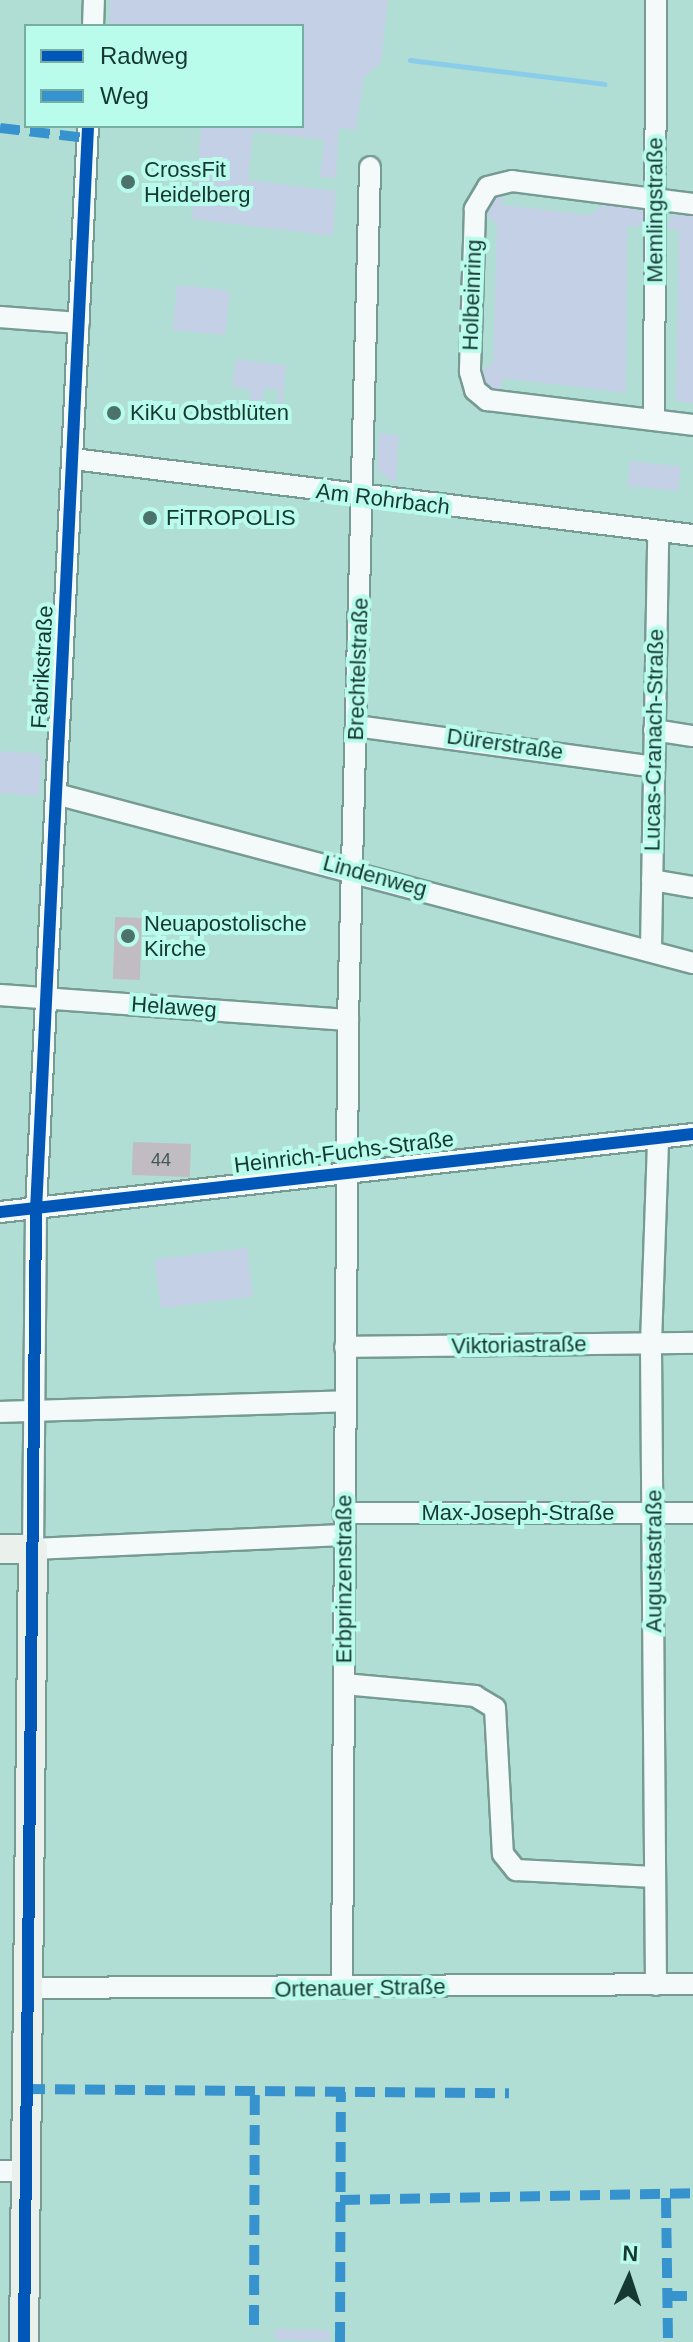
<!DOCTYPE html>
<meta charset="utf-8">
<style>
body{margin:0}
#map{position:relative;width:693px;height:2342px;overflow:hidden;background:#b1ded4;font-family:Helvetica,sans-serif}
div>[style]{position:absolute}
.green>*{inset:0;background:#c3d0e6;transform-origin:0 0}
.stream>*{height:5px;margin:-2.5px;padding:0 2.5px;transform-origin:2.5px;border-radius:2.5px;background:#8accea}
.building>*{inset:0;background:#c1bcc1;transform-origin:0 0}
.roads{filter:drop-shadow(2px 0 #769b93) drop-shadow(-2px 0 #769b93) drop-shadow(0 2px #769b93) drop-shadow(0 -2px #769b93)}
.street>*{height:20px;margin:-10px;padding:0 10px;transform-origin:10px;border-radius:10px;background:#f3faf9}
.secondary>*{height:28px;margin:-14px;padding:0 14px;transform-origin:14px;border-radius:14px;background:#eaf1ec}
.quiet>*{height:10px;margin-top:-5px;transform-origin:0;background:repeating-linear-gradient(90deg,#3793ce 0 20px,transparent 0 30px)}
.cycleway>*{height:12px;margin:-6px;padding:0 6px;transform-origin:6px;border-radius:6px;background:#0057b8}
.dots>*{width:22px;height:22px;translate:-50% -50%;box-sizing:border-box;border:4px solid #bafceb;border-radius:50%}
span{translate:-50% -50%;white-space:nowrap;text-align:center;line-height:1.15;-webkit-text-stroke:8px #bafceb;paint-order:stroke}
.number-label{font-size:18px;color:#405a56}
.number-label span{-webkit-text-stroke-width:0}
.poi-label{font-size:22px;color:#153932}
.left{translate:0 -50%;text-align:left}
.street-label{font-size:22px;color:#153932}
.legend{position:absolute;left:24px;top:24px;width:280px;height:104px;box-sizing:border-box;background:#bafceb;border:2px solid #78aea1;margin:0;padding:10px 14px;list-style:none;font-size:24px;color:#153932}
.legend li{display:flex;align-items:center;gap:16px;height:40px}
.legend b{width:40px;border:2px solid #78aea1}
.north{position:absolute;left:589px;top:2238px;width:80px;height:80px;-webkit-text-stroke:6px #bafceb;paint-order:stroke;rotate:3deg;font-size:22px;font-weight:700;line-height:32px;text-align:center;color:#153932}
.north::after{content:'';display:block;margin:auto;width:28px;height:36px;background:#153932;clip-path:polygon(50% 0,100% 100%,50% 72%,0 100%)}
</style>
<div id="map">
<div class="green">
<div style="clip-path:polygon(110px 0,388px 0,381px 63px,364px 77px,356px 130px,339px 128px,336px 178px,320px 177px,324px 140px,253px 131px,248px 180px,336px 191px,333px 236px,192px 219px,202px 126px,302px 126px,302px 26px,109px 26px)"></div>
<div style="clip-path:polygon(502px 192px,503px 205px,590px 215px,608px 202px,644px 211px,644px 226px,627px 227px,626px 393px,503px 378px,500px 394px,486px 392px,479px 373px,493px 363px,497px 224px,482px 211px)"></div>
<div style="clip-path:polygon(693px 214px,693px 403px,676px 401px,679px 230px,665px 228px,674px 215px)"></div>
<div style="left:177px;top:285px;width:53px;height:45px;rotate:6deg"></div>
<div style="clip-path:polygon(236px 359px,286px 365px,282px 407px,276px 407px,278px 389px,264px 388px,262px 405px,249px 404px,250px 389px,232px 386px)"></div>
<div style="clip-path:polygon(379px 433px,399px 435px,396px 484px,377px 470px)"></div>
<div style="left:630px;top:461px;width:51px;height:25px;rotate:6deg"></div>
<div style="left:0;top:751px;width:42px;height:42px;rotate:4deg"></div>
<div style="left:247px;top:1248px;width:49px;height:93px;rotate:83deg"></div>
<div style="left:275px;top:2329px;width:55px;height:11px;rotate:1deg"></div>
</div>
<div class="stream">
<div style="left:410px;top:60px;width:196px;rotate:7deg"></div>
</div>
<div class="building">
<div style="left:115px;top:917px;width:27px;height:62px;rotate:2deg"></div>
<div style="left:133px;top:1142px;width:58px;height:33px;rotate:2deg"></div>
</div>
<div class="roads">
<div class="street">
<div style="left:93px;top:26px;width:26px;rotate:-88deg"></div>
<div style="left:88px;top:126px;width:1085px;rotate:92.75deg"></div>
<div style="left:36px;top:1210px;width:339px;rotate:90.5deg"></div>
<div style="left:33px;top:1549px;width:310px;rotate:-2.6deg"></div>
<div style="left:693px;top:204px;width:182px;rotate:-172.8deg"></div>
<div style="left:512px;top:181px;width:25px;rotate:166deg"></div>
<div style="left:488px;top:187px;width:26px;rotate:121deg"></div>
<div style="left:475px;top:209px;width:163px;rotate:91.8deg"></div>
<div style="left:470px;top:372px;width:19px;rotate:74deg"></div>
<div style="left:475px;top:390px;width:16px;rotate:40deg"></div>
<div style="left:487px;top:400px;width:208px;rotate:6.9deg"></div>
<div style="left:0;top:317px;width:79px;rotate:4.3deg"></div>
<div style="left:654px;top:420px;width:420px;rotate:-89.7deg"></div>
<div style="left:73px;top:459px;width:625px;rotate:6.99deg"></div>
<div style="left:356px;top:726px;width:301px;rotate:7.8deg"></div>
<div style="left:654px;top:730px;width:39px;rotate:9deg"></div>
<div style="left:56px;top:794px;width:659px;rotate:14.86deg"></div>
<div style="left:652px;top:880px;width:42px;rotate:9.7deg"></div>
<div style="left:651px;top:949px;width:418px;rotate:-89deg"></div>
<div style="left:0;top:995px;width:349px;rotate:4.1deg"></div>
<div style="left:0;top:1212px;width:697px;rotate:-6.42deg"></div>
<div style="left:345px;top:1347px;width:348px;rotate:-0.7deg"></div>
<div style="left:0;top:1412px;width:344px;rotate:-1.8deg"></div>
<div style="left:343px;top:1513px;width:350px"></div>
<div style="left:344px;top:1684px;width:132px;rotate:5.2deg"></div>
<div style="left:475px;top:1696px;width:23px;rotate:31deg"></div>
<div style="left:495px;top:1708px;width:146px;rotate:86.9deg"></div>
<div style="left:503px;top:1854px;width:21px;rotate:51deg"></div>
<div style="left:516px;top:1870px;width:138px;rotate:2.9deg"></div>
<div style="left:656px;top:1985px;width:642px;rotate:-90.45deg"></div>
<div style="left:651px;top:1343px;width:205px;rotate:-88deg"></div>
<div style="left:27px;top:1988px;width:666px;rotate:-0.34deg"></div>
<div style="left:342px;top:1988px;width:968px;rotate:-89.64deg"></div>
<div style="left:348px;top:1020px;width:853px;rotate:-88.52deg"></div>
<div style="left:0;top:2171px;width:24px"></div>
</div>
<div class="secondary">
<div style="left:0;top:1549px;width:33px"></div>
<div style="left:33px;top:1549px;width:793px;rotate:90.65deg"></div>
</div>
</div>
<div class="quiet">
<div style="left:0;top:128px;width:88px;rotate:6.6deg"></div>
<div style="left:25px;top:2089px;width:484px;rotate:0.5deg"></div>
<div style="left:666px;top:2198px;width:144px;rotate:89.2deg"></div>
<div style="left:340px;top:2200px;width:353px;rotate:-1.1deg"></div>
<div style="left:667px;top:2296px;width:26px"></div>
<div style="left:254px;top:2325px;width:234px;rotate:-89.8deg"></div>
<div style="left:340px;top:2342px;width:250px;rotate:-89.8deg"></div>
</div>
<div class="cycleway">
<div style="left:0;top:1212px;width:697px;rotate:-6.42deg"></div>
<div style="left:24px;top:2342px;width:1132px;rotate:-89.39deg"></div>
<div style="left:36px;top:1210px;width:1085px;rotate:-87.25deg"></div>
</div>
<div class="dots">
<div style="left:128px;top:182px;background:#4c736b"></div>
<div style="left:114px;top:413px;background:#4c736b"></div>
<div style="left:150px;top:518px;background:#4c736b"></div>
<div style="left:128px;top:936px;background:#4c736b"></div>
</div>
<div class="number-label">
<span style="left:161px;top:1160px">44</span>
</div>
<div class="poi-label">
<span class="left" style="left:144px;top:182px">CrossFit<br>Heidelberg</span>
<span class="left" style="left:130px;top:413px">KiKu Obstblüten</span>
<span class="left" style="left:166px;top:518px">FiTROPOLIS</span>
<span class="left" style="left:144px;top:936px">Neuapostolische<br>Kirche</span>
</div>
<div class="street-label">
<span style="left:655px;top:210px;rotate:-90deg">Memlingstraße</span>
<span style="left:472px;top:295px;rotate:-88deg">Holbeinring</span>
<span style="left:383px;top:499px;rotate:7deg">Am Rohrbach</span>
<span style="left:42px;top:667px;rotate:-87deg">Fabrikstraße</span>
<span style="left:358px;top:669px;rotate:-88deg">Brechtelstraße</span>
<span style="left:654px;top:740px;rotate:-89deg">Lucas-Cranach-Straße</span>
<span style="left:505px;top:744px;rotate:8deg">Dürerstraße</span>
<span style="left:375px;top:876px;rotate:15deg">Lindenweg</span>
<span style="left:174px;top:1007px;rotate:4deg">Helaweg</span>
<span style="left:344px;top:1152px;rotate:-7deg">Heinrich-Fuchs-Straße</span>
<span style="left:519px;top:1345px;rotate:-1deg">Viktoriastraße</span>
<span style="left:518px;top:1513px">Max-Joseph-Straße</span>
<span style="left:654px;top:1561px;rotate:-90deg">Augustastraße</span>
<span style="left:344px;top:1579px;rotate:-90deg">Erbprinzenstraße</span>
<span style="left:360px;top:1988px;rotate:-1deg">Ortenauer Straße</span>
</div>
<ul class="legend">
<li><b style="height:10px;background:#0057b8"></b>Radweg</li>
<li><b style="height:10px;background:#3793ce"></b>Weg</li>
</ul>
<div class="north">N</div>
</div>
